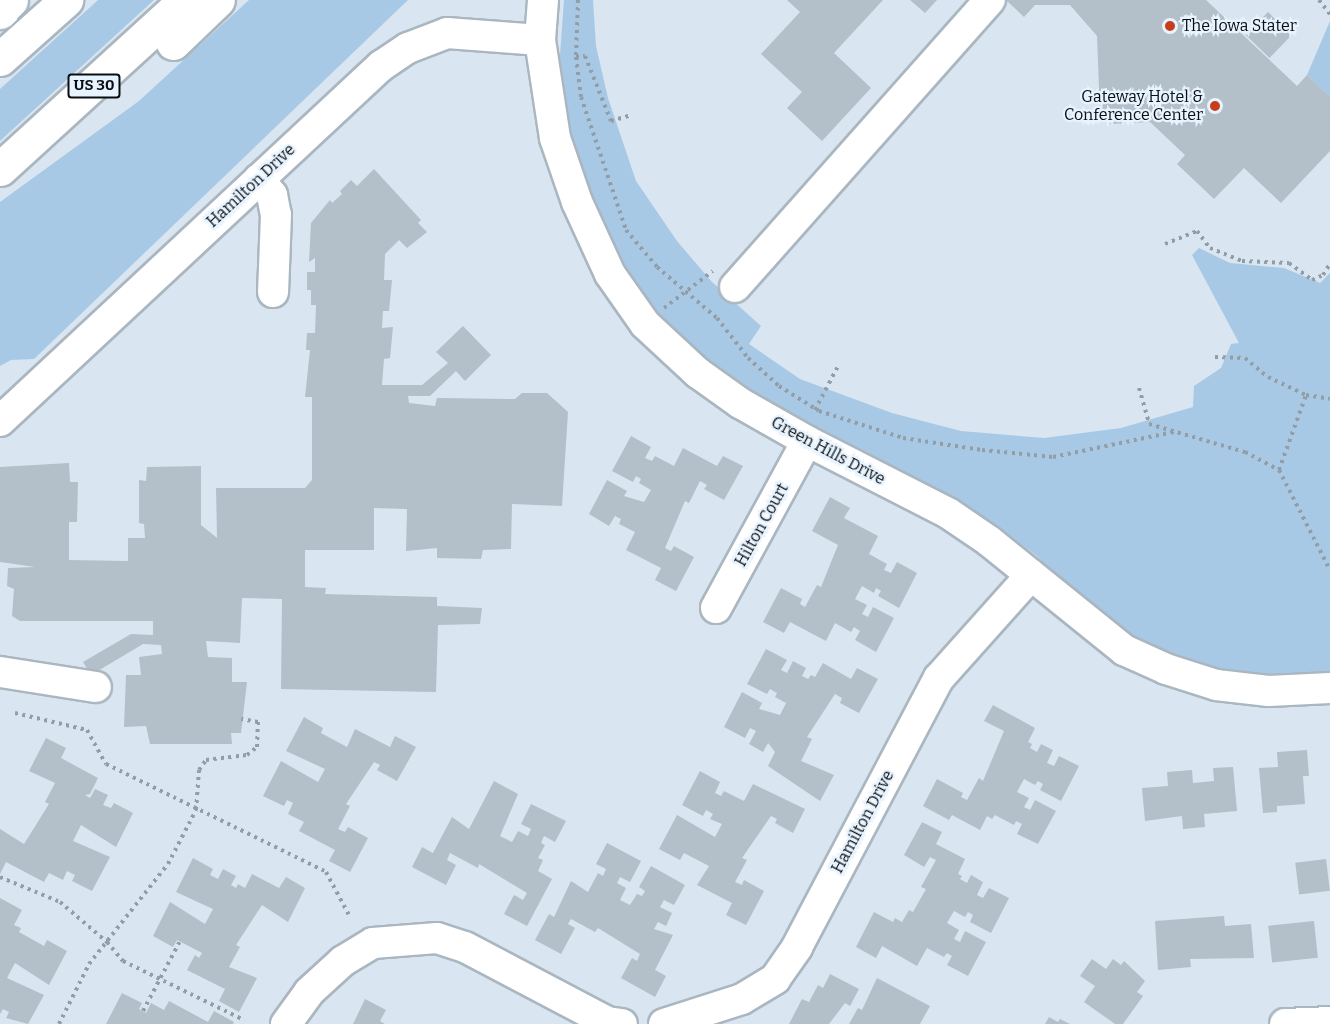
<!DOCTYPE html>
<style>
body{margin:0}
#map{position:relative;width:1330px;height:1024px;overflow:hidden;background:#d9e6f1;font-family:Bitter,serif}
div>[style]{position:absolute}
.green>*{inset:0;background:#a8c9e5}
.building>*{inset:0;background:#b3bfc9;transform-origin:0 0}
.path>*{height:4px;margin-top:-2px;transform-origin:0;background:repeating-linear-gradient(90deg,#939da5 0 3px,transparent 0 7.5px)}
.roads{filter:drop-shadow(2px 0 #aab6c0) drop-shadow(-2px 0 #aab6c0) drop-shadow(0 2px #aab6c0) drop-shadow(0 -2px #aab6c0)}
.minor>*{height:30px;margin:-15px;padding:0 15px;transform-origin:15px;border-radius:15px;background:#fff}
.highway>*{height:33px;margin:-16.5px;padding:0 16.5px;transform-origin:16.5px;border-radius:16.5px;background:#fff}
.dots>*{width:16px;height:16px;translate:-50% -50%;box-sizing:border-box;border:3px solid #e7f3fe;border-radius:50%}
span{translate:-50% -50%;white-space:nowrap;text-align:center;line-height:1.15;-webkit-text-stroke:4.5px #e7f3fe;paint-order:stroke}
.shield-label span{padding:2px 4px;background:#e7f3fe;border:2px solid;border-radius:4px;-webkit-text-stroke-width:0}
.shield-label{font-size:15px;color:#0a0e11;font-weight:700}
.poi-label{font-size:16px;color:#0a0e11}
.left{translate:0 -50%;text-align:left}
.right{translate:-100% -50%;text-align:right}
.street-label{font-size:16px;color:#0a0e11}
</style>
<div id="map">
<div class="green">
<div style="clip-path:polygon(98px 0,154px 0,0 141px,0 89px)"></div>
<div style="clip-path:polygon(249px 0,408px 0,34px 359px,11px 360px,0 366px,0 202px,139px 101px)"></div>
<div style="clip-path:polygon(564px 0,593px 0,596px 46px,608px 98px,636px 181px,677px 241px,712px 282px,761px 326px,749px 344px,800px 379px,892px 413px,961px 431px,1044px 438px,1121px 428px,1193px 407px,1194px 386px,1221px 368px,1231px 344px,1239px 343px,1192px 255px,1199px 248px,1230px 263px,1284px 268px,1320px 283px,1330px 273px,1330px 671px,1273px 676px,1221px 674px,1127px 635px,1082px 602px,1037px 556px,993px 523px,751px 395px,690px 346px,648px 304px,623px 267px,572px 161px,558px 82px)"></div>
<div style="clip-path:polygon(1330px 21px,1330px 97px,1307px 75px)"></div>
</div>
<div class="building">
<div style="clip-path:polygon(787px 0,883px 0,834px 53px,871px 88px,822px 141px,787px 108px,802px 92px,761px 54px,800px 12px)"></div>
<div style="clip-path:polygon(910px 0,937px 0,925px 13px)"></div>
<div style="clip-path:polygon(1006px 0,1206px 0,1297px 86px,1307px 75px,1330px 97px,1330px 151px,1281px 203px,1244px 168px,1214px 199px,1177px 164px,1185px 155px,1150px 122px,1109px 124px,1108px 114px,1100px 115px,1097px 36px,1070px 5px,1035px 5px,1024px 17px)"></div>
<div style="left:1268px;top:12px;width:33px;height:32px;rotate:44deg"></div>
<div style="clip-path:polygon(374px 169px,421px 220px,418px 223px,427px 232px,407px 248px,399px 240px,385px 254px,384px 280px,392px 280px,389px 311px,383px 311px,382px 328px,393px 327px,390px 358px,384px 359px,382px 385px,422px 385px,448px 363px,436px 352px,463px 326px,491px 355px,465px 381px,456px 371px,430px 396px,408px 396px,409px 403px,435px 406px,437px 398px,515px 399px,522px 393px,547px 393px,568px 412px,562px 506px,512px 504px,511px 549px,483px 550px,481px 559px,437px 558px,437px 548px,406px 551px,407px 509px,374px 508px,374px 550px,305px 550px,305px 587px,326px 588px,325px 594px,437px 597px,437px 606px,482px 608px,480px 624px,438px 625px,436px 692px,281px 689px,282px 599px,242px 598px,240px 643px,206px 641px,208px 657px,232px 658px,232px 682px,247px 682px,241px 733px,231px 733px,232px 744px,150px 744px,146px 726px,124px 727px,126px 675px,141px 675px,139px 657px,162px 654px,161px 645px,143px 644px,91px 675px,83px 662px,131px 634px,153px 635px,153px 621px,20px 621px,12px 616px,14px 589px,7px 586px,8px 568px,35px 567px,0 562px,0 467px,69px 463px,70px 482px,78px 482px,77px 522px,69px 522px,69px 560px,128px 561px,128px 538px,145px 538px,144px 524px,139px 523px,139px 480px,146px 481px,147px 467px,201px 466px,201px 525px,217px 538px,216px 488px,305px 488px,312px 480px,312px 397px,305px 397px,310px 350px,306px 350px,307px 333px,315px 333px,316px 305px,311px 305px,311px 290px,307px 290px,307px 272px,315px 272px,315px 258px,309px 262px,311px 223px,330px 200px,332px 203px,342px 194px,340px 191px,351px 180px,357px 186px)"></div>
<div style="clip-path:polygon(631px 436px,651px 447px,645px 458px,652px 461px,655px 456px,674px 466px,683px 448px,717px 466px,723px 456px,743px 466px,724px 500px,704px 489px,707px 485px,700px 481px,689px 503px,685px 501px,665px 548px,671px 551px,674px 546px,694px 557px,676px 591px,655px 580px,661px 568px,626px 550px,635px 532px,619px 524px,621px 519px,615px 516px,609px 526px,589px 514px,607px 480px,627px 491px,624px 496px,644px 502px,651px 490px,639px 483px,641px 479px,636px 476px,633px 482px,612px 471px)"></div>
<div style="clip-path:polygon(830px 497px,850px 508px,844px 518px,878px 536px,869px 554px,887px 564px,884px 570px,891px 573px,897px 562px,917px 573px,899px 608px,878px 596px,881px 591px,876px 588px,874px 593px,862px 586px,855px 599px,867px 605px,862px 614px,868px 617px,873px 607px,894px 618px,876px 652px,855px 640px,860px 631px,854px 627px,851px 632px,835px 623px,826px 641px,790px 622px,784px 633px,763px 622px,781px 588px,802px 599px,800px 604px,805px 607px,817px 585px,821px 587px,838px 545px,812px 531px)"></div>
<div style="clip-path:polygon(766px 649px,787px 660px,781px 670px,787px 673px,793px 661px,806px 668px,802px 676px,808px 679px,811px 675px,815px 677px,823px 663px,851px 679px,857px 668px,878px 679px,859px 713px,840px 703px,842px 698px,835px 694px,807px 737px,812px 739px,801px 761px,834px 775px,820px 801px,768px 766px,775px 752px,768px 743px,763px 752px,749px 744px,756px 731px,750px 728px,745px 738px,724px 727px,742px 692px,762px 703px,759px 709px,780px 715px,786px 703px,775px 697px,777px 693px,770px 689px,767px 694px,747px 684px)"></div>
<div style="clip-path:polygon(993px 705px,1035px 728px,1028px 742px,1032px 744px,1030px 748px,1037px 752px,1041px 744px,1053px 750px,1047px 763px,1054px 766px,1059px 756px,1079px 766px,1061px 801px,1040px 790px,1043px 784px,1038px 781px,1035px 785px,1024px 779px,1017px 792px,1029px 798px,1024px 807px,1030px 810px,1035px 800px,1056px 811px,1038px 844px,1017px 834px,1022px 824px,1016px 821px,1014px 825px,995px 815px,992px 819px,987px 816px,980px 830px,952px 815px,949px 820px,923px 806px,937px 779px,963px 793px,961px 797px,967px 800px,979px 778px,983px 781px,1004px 731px,984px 721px)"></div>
<div style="clip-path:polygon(304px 717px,323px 728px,321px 733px,347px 747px,355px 729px,390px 747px,395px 736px,416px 747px,397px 781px,377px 770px,380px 765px,374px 762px,346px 804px,350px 806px,338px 829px,345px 832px,348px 827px,368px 838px,350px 872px,329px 861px,335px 850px,299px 831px,304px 822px,288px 814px,293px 803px,287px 800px,284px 806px,263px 796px,281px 761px,318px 782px,325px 769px,286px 751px)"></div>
<div style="clip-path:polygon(46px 738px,66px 748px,61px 758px,98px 778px,90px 794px,85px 795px,90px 798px,95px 789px,108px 795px,103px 805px,111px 808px,114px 803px,133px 813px,116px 847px,81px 825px,73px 841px,110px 857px,92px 891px,72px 881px,75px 875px,67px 871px,63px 880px,49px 873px,44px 882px,6px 862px,0 874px,0 829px,24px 844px,49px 804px,45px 802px,55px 783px,29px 771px)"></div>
<div style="clip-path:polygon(1307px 750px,1309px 776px,1303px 776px,1305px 804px,1277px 806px,1277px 812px,1263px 813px,1259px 768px,1278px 767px,1277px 752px)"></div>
<div style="clip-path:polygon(1233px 767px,1237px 811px,1204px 814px,1205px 827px,1183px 829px,1182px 816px,1145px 821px,1142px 788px,1168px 786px,1167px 772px,1192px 770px,1193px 783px,1214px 781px,1213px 768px)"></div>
<div style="clip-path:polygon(700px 771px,720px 782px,715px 793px,721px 796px,724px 791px,744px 801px,753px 784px,805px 809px,793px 833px,775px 823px,777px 819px,771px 816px,742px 858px,747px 860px,735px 882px,742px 885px,744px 880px,764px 891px,746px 925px,726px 915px,732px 903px,697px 885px,709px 866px,684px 853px,680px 860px,659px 849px,677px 815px,715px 837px,722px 824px,710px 819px,713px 814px,706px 810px,703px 816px,682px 805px)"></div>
<div style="clip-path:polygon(494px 781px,518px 794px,500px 836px,512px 842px,518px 831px,528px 836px,531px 829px,521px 824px,531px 804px,566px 821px,555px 842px,544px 836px,541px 843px,545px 845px,538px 858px,543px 860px,538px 871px,552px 879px,527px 926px,504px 914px,514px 895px,523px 900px,527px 893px,479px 864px,478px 868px,450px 853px,447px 860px,456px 865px,446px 885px,412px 867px,422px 847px,433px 853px,452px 817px,469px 829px)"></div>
<div style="clip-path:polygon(922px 822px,942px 832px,936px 844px,965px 859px,958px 874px,962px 876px,960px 879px,967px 883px,971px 875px,983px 882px,977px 895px,983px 898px,989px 888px,1009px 898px,991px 933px,970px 922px,973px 915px,968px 912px,965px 917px,954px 911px,947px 923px,959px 930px,954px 939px,960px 942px,965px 931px,986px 942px,968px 976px,947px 965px,952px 956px,947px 953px,944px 957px,927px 948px,917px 966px,882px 946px,876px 958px,856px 947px,874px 912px,893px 922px,895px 918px,902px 922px,909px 910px,913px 912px,926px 889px,921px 887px,936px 860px,930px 857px,924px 867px,904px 855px)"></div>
<div style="clip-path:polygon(607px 843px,641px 861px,630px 882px,620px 877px,617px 883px,626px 888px,620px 900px,630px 905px,637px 894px,642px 896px,645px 891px,639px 887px,651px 866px,685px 885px,674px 905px,664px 900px,660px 907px,672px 913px,666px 926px,658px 922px,654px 929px,673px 935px,655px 970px,666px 976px,655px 997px,621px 978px,632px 958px,637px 961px,640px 954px,598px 928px,595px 932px,571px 919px,568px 924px,575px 928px,561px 954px,535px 940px,549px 914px,554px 917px,571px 881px,588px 892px,598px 873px,603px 876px,606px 869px,596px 864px)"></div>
<div style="clip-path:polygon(193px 858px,213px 869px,210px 875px,218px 879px,223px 869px,236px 876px,231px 885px,236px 888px,238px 884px,245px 888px,252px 874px,279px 888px,286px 877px,305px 888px,288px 922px,262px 905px,236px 945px,240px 947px,229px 967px,257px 978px,239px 1012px,219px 1001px,225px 989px,187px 970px,195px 955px,199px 958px,202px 953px,177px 940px,173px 947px,153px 936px,170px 902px,205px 924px,213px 909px,176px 892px)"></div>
<div style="left:1326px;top:859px;width:32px;height:31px;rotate:83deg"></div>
<div style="clip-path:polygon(0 898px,22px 910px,14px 925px,21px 928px,19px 932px,44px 946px,47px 940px,67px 951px,49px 985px,15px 963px,7px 978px,44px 995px,28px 1024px,6px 1018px,9px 1012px,3px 1009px,0 1014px)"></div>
<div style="clip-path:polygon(1224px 916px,1225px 926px,1251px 924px,1254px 958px,1190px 959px,1191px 967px,1158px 970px,1155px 921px)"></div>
<div style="left:1314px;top:921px;width:37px;height:46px;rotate:84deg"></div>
<div style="clip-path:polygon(1092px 959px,1106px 969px,1113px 959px,1121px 965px,1124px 961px,1145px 981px,1137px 992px,1143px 996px,1123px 1024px,1115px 1024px,1084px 1002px,1095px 986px,1080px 976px)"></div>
<div style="clip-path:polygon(830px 974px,859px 989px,850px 1006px,845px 1003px,829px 1024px,789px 1024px,802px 999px,809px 1002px,818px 985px,823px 988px)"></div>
<div style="clip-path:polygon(877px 978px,930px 1006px,920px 1024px,849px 1024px,858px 1008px,862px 1010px)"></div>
<div style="clip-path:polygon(122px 993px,142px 1003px,139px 1009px,146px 1013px,151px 1003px,164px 1010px,169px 1001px,208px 1022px,214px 1011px,234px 1022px,233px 1024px,106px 1024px)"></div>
<div style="clip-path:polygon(365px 999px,386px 1010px,380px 1021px,385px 1024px,353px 1024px)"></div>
<div style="clip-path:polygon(1049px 1017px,1058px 1022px,1060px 1019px,1070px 1024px,1045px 1024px)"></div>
</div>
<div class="path">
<div style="left:578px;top:0;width:57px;rotate:92deg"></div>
<div style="left:576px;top:57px;width:40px;rotate:82.9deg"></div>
<div style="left:581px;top:97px;width:140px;rotate:71.3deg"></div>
<div style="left:626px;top:230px;width:48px;rotate:50deg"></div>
<div style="left:657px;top:267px;width:79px;rotate:40.4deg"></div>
<div style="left:717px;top:318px;width:51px;rotate:52.2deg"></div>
<div style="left:748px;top:358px;width:42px;rotate:42.1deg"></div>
<div style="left:779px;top:386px;width:47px;rotate:32deg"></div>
<div style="left:819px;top:411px;width:88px;rotate:17.8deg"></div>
<div style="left:903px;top:438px;width:80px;rotate:8.6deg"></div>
<div style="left:982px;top:450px;width:71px;rotate:5.6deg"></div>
<div style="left:1053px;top:457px;width:128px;rotate:-11.7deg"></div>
<div style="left:1319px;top:0;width:18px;rotate:52deg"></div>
<div style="left:576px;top:57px;width:9px;rotate:-6deg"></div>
<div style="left:585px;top:56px;width:70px;rotate:68.2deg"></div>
<div style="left:611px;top:121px;width:19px;rotate:-16deg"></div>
<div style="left:1165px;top:244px;width:35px;rotate:-22deg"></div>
<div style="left:1197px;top:231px;width:21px;rotate:53deg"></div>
<div style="left:1210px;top:248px;width:35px;rotate:22deg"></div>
<div style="left:1242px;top:261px;width:47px;rotate:2.4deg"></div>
<div style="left:1289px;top:263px;width:29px;rotate:36deg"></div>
<div style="left:1312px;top:280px;width:12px;rotate:-24deg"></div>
<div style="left:1323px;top:275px;width:13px;rotate:-58deg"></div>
<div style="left:664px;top:308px;width:61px;rotate:-37.1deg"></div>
<div style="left:1215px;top:357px;width:30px;rotate:2deg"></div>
<div style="left:1245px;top:358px;width:30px;rotate:40deg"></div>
<div style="left:1268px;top:377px;width:42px;rotate:25.3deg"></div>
<div style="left:1306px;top:395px;width:24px;rotate:9deg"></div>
<div style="left:1139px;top:388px;width:37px;rotate:74deg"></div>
<div style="left:1149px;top:424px;width:100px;rotate:16.3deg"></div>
<div style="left:1245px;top:452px;width:38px;rotate:28deg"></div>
<div style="left:1279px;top:470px;width:112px;rotate:63deg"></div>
<div style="left:815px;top:410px;width:52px;rotate:-62.4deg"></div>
<div style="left:1279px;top:470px;width:80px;rotate:-70.2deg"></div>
<div style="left:15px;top:713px;width:74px;rotate:13.3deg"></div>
<div style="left:87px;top:730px;width:39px;rotate:61deg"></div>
<div style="left:106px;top:764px;width:245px;rotate:26.1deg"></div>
<div style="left:326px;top:872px;width:49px;rotate:61.9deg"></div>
<div style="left:0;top:877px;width:65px;rotate:22.6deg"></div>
<div style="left:60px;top:902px;width:62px;rotate:40.4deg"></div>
<div style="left:107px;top:942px;width:25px;rotate:50deg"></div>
<div style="left:123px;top:961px;width:135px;rotate:26deg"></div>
<div style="left:143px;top:1011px;width:79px;rotate:-62.1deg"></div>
<div style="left:59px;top:1024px;width:67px;rotate:-63.4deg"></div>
<div style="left:89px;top:964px;width:127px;rotate:-51.7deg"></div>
<div style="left:168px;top:864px;width:61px;rotate:-62.6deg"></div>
<div style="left:196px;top:810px;width:40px;rotate:-85.7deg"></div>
<div style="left:199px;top:770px;width:12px;rotate:-55deg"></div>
<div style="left:206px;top:760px;width:41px;rotate:-7deg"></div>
<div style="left:247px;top:755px;width:13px;rotate:-39deg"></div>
<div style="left:257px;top:747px;width:25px;rotate:-88deg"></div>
<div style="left:258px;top:722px;width:17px;rotate:-170deg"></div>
</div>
<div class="roads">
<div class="minor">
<div style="left:543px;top:0;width:40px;rotate:94.3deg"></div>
<div style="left:540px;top:40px;width:99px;rotate:81.3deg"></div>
<div style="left:555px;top:138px;width:68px;rotate:71deg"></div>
<div style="left:577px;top:202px;width:79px;rotate:65.4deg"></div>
<div style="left:610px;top:274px;width:61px;rotate:55deg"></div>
<div style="left:645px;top:324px;width:72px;rotate:42.8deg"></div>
<div style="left:698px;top:373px;width:52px;rotate:35.5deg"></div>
<div style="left:740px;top:403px;width:77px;rotate:29.6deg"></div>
<div style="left:807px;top:441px;width:158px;rotate:27.1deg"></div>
<div style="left:948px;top:513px;width:50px;rotate:34.3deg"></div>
<div style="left:989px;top:541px;width:174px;rotate:38.9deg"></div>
<div style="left:1124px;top:650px;width:46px;rotate:24.3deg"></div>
<div style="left:1166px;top:669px;width:52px;rotate:17.7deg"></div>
<div style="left:1216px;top:685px;width:53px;rotate:6.5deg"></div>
<div style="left:1269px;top:691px;width:61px;rotate:-2.8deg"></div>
<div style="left:259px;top:179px;width:21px;rotate:51deg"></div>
<div style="left:272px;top:195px;width:20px;rotate:79deg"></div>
<div style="left:276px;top:215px;width:77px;rotate:92.2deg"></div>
<div style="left:735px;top:287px;width:384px;rotate:-48.4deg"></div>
<div style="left:0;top:421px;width:521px;rotate:-42.98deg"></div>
<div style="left:381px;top:66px;width:32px;rotate:-34deg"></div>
<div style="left:408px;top:48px;width:42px;rotate:-21deg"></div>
<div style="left:447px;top:33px;width:93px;rotate:4.3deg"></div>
<div style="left:716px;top:608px;width:190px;rotate:-61.4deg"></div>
<div style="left:0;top:672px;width:97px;rotate:8.9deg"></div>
<div style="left:286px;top:1024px;width:39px;rotate:-54deg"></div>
<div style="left:309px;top:992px;width:46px;rotate:-42.4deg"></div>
<div style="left:343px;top:961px;width:35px;rotate:-31deg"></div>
<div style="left:373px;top:943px;width:64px;rotate:-4.5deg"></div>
<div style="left:437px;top:938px;width:29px;rotate:18deg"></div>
<div style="left:465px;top:947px;width:161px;rotate:27.8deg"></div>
<div style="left:607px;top:1022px;width:15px;rotate:8deg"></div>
<div style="left:664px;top:1024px;width:82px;rotate:-17.8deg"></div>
<div style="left:742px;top:999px;width:39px;rotate:-31deg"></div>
<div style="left:775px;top:979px;width:39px;rotate:-55deg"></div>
<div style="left:797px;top:947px;width:304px;rotate:-62.2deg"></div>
<div style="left:939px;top:678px;width:138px;rotate:-48.2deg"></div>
<div style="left:1285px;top:1024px;width:45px;rotate:-2.5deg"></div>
</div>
<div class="highway">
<div style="left:0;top:12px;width:16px;rotate:-47deg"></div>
<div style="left:173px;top:43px;width:62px;rotate:-43.7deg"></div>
<div style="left:0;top:59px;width:89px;rotate:-41.8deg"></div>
<div style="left:0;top:169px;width:251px;rotate:-42.4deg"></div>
</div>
</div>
<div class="dots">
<div style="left:1170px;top:26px;background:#c83e1c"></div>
<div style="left:1215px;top:106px;background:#c83e1c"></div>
</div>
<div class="shield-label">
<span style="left:94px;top:86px">US 30</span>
</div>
<div class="poi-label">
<span class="left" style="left:1182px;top:26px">The Iowa Stater</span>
<span class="right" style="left:1203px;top:106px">Gateway Hotel &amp;<br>Conference Center</span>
</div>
<div class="street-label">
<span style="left:251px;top:186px;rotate:-43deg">Hamilton Drive</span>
<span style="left:828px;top:451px;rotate:28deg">Green Hills Drive</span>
<span style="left:762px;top:525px;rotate:-61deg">Hilton Court</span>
<span style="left:863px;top:822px;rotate:-62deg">Hamilton Drive</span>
</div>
</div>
